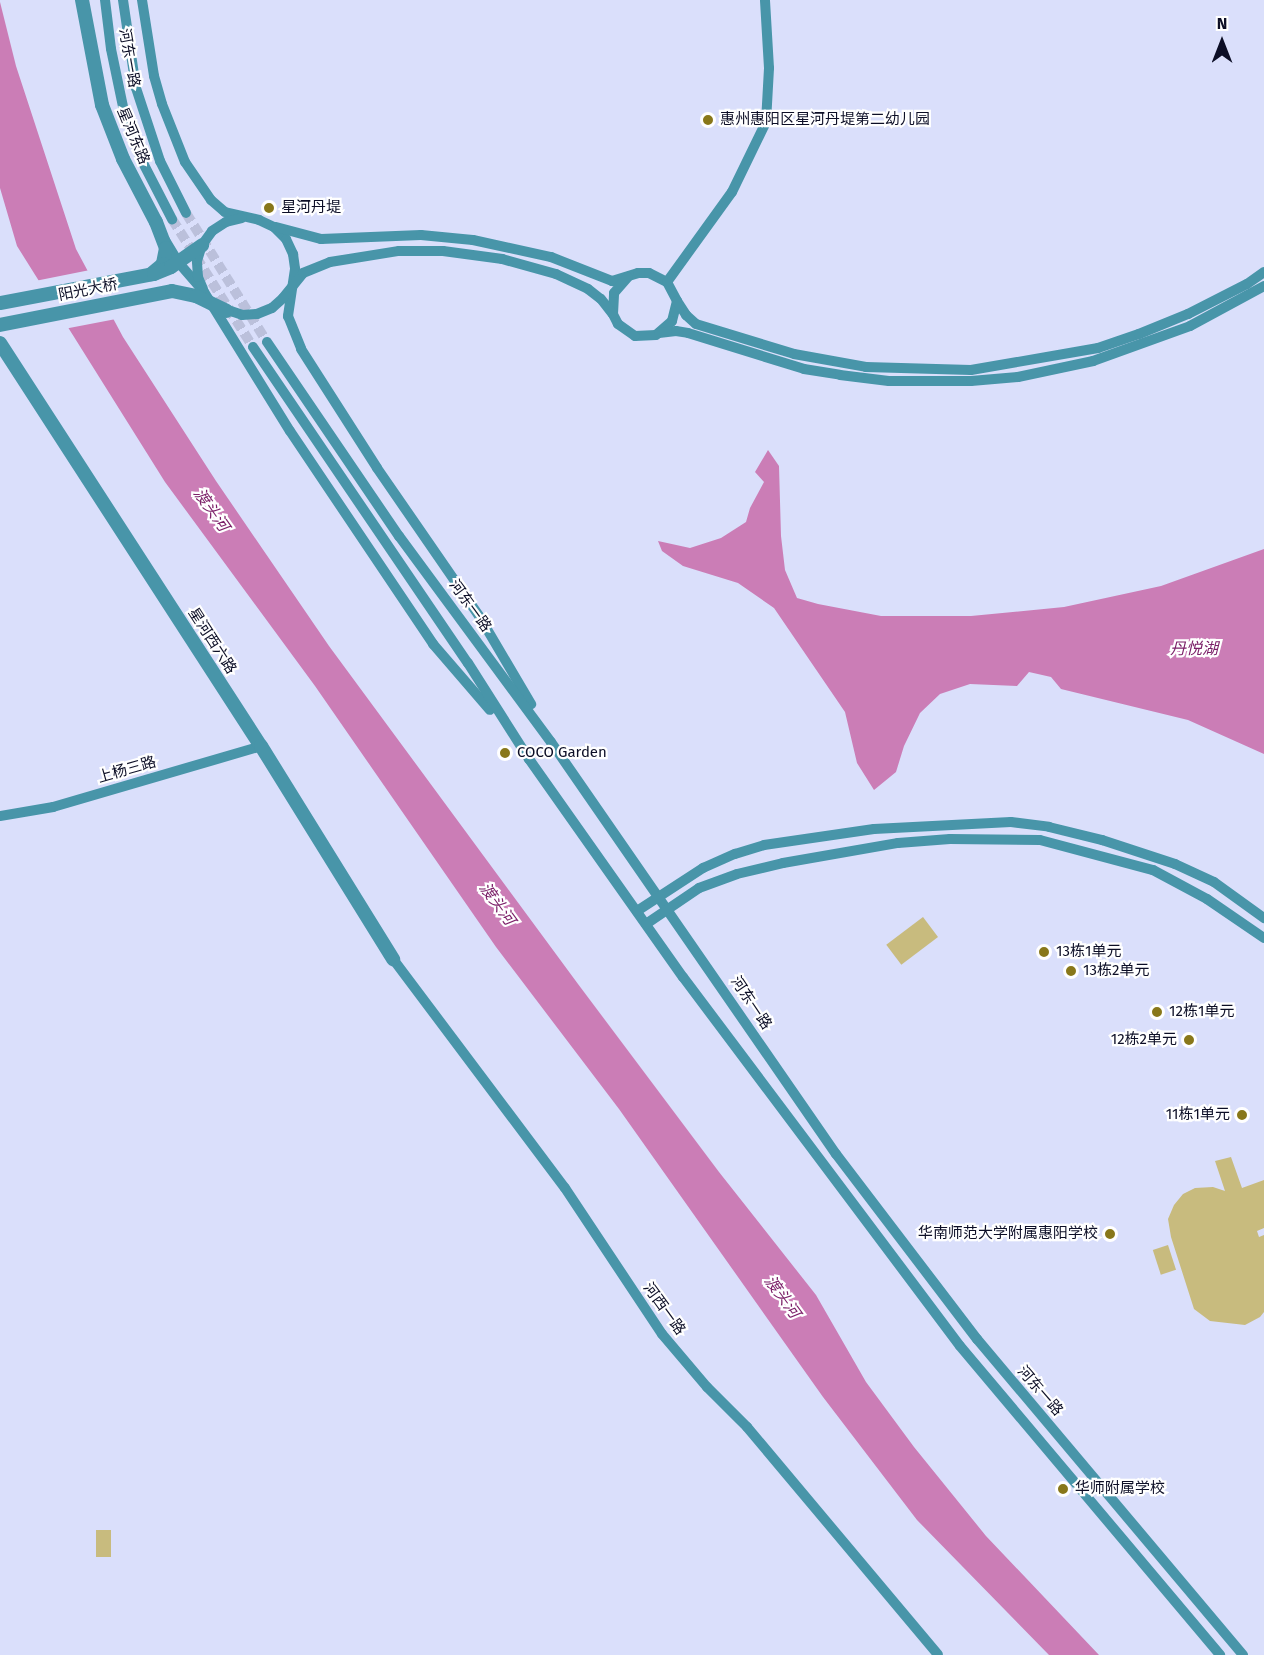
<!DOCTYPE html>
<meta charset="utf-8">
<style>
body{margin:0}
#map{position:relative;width:1264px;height:1655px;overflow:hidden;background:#dadffb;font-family:"Fira Sans","Noto Sans SC",sans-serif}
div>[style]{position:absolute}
.green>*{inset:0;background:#c8bb7e;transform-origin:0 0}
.water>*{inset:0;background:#cb7db6}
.pier>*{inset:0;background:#dadffb}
.minor-tunnel>*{height:10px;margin-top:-5px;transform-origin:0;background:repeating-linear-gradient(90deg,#bbc0db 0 10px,transparent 0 15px)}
.minor>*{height:10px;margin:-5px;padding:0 5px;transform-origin:5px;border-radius:5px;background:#4895a9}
.tertiary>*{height:14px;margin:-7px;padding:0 7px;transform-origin:7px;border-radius:7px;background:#4895a9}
.dots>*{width:16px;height:16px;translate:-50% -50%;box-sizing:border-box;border:3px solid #fff;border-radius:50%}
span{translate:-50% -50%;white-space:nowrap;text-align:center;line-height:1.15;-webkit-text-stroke:4.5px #fff;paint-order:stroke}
.street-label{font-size:15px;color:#0c0e26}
.poi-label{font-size:15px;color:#0c0e26}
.left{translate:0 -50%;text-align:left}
.right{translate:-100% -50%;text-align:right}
.water-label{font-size:16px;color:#7c2069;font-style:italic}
.north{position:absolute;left:1192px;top:12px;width:60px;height:60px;-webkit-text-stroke:4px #fff;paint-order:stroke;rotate:0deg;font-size:16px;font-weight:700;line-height:24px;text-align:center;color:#0c0e26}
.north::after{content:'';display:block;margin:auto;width:21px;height:27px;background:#0c0e26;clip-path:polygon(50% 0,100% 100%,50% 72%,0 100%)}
</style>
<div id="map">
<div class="green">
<div style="left:923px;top:917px;width:25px;height:46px;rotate:53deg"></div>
<div style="clip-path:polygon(1231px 1157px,1242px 1188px,1264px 1180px,1264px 1228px,1257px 1231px,1259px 1237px,1264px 1235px,1264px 1312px,1260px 1317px,1245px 1325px,1210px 1321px,1194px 1309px,1171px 1237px,1168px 1219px,1174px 1205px,1183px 1194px,1195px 1188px,1213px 1187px,1225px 1191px,1215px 1161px)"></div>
<div style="left:1168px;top:1245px;width:26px;height:16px;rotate:72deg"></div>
<div style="left:96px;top:1530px;width:15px;height:27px"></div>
</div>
<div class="water">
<div style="clip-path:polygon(0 2px,16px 66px,76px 249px,123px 337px,216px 481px,329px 646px,578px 984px,719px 1172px,816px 1295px,866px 1382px,914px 1447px,986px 1536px,1099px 1655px,1049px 1655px,917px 1520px,823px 1397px,619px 1109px,496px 947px,315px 686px,165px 482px,17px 246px,0 188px)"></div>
<div style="clip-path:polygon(768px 450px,779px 466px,781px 536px,785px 570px,797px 598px,818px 604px,881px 616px,971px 616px,1064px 607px,1161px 586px,1264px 549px,1264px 754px,1188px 720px,1061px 689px,1051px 677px,1029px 672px,1017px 686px,970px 684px,940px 694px,920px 713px,904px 746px,896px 772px,874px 790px,857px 763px,845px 712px,774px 608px,738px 583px,683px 566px,662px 551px,658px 541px,690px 548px,721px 538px,746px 522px,750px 508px,764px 482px,755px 472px)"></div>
</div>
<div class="pier">
<div style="clip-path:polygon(90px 270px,116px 319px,64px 329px,35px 281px)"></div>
</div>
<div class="minor-tunnel">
<div style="left:186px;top:213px;width:152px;rotate:57.9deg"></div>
<div style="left:172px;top:219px;width:151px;rotate:57.7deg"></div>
</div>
<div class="minor">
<div style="left:105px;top:0;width:49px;rotate:83deg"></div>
<div style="left:111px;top:49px;width:63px;rotate:78.2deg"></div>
<div style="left:124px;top:111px;width:51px;rotate:70.5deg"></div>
<div style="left:141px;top:159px;width:68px;rotate:62.7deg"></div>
<div style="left:123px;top:0;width:89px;rotate:81.6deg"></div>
<div style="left:136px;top:88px;width:77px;rotate:71.8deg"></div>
<div style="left:160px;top:161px;width:58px;rotate:63.4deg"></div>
<div style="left:142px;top:0;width:77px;rotate:81deg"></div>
<div style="left:154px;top:76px;width:29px;rotate:74deg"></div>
<div style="left:162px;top:104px;width:62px;rotate:68.4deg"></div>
<div style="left:185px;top:162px;width:46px;rotate:55.6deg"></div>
<div style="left:211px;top:200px;width:18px;rotate:41deg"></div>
<div style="left:225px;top:212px;width:35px;rotate:13deg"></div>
<div style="left:259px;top:220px;width:17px;rotate:25deg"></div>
<div style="left:274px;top:227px;width:17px;rotate:45deg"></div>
<div style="left:286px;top:239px;width:17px;rotate:65deg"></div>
<div style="left:293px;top:254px;width:15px;rotate:82deg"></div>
<div style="left:295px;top:269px;width:48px;rotate:98.5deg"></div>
<div style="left:288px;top:316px;width:35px;rotate:68deg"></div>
<div style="left:301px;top:349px;width:141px;rotate:57.4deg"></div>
<div style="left:377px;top:468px;width:183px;rotate:55.4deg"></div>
<div style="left:481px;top:619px;width:99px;rotate:59.5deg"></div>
<div style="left:276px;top:227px;width:47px;rotate:14.9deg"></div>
<div style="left:321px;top:239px;width:100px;rotate:-2.3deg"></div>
<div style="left:421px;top:235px;width:52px;rotate:5.5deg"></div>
<div style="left:473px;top:240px;width:80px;rotate:12.3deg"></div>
<div style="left:551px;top:257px;width:66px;rotate:21.5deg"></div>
<div style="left:612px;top:281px;width:27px;rotate:-17deg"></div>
<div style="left:638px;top:273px;width:11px"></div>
<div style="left:649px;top:273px;width:20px;rotate:27deg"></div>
<div style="left:667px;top:282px;width:21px;rotate:62deg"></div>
<div style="left:677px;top:301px;width:21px;rotate:104deg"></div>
<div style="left:672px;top:321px;width:21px;rotate:139deg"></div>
<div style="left:656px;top:335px;width:21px;rotate:177deg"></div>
<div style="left:635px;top:336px;width:21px;rotate:-145deg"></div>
<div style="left:618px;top:324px;width:11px;rotate:-117deg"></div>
<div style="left:613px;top:314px;width:21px;rotate:-87deg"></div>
<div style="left:614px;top:293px;width:21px;rotate:-49deg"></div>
<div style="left:165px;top:240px;width:26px;rotate:59deg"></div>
<div style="left:178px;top:262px;width:40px;rotate:49deg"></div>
<div style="left:204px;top:292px;width:163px;rotate:58.3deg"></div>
<div style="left:290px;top:431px;width:257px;rotate:56.1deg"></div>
<div style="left:433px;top:644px;width:87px;rotate:49.2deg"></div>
<div style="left:667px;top:282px;width:111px;rotate:-54.2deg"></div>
<div style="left:732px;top:192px;width:78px;rotate:-64.1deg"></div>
<div style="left:766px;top:122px;width:54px;rotate:-86.8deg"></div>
<div style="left:769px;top:68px;width:68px;rotate:-93.4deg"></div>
<div style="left:203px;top:289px;width:13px;rotate:-113deg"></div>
<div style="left:198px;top:277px;width:16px;rotate:-94deg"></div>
<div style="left:197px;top:261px;width:17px;rotate:-73deg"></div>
<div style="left:202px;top:245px;width:17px;rotate:-54deg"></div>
<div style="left:212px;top:231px;width:17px;rotate:-33deg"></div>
<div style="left:226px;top:222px;width:16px;rotate:-14deg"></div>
<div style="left:677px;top:301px;width:17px;rotate:57deg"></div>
<div style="left:686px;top:315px;width:13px;rotate:42deg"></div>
<div style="left:696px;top:324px;width:102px;rotate:17deg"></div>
<div style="left:794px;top:354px;width:73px;rotate:10.2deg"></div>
<div style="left:866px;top:367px;width:105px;rotate:1.6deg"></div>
<div style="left:971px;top:370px;width:129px;rotate:-9.8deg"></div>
<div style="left:1098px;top:348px;width:43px;rotate:-18.9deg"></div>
<div style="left:1139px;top:334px;width:53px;rotate:-22.2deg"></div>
<div style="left:1188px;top:314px;width:66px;rotate:-27deg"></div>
<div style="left:1247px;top:284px;width:21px;rotate:-35deg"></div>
<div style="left:222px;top:308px;width:21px;rotate:19deg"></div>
<div style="left:242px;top:315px;width:15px;rotate:-4deg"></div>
<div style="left:257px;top:314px;width:16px;rotate:-22deg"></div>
<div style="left:272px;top:308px;width:15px;rotate:-42deg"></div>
<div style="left:283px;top:298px;width:32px;rotate:-51deg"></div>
<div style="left:303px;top:273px;width:29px;rotate:-22deg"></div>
<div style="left:330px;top:262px;width:70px;rotate:-9.1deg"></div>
<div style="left:399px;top:251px;width:44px"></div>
<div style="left:443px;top:251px;width:60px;rotate:7.7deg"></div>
<div style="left:502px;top:259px;width:56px;rotate:15.5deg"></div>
<div style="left:556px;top:274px;width:35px;rotate:25deg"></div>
<div style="left:588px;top:289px;width:16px;rotate:38deg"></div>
<div style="left:601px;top:299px;width:18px;rotate:52deg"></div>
<div style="left:659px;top:333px;width:17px;rotate:-7deg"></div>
<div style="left:676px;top:331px;width:12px;rotate:9deg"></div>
<div style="left:688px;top:333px;width:121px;rotate:17.2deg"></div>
<div style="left:804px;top:369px;width:36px;rotate:9deg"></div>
<div style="left:840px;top:375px;width:49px;rotate:7deg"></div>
<div style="left:889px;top:381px;width:82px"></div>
<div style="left:971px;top:381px;width:47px;rotate:-4.9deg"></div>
<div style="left:1018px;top:377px;width:77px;rotate:-12deg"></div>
<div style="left:1093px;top:361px;width:103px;rotate:-19.8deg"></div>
<div style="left:1190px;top:326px;width:84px;rotate:-28.4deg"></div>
<div style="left:267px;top:342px;width:235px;rotate:55.8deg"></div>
<div style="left:399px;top:536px;width:256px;rotate:53.6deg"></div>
<div style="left:551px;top:742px;width:501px;rotate:55.33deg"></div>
<div style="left:836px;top:1154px;width:233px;rotate:52.7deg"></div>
<div style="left:977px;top:1339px;width:413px;rotate:49.9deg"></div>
<div style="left:253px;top:347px;width:382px;rotate:55.8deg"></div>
<div style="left:468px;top:663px;width:114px;rotate:57.6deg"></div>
<div style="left:529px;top:759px;width:267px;rotate:54.8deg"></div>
<div style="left:683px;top:977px;width:461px;rotate:53.1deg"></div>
<div style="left:960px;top:1346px;width:404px;rotate:49.9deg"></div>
<div style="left:0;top:816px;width:54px;rotate:-9.6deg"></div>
<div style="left:53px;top:807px;width:217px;rotate:-16.3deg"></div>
<div style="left:637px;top:911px;width:79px;rotate:-33.1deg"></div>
<div style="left:703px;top:868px;width:35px;rotate:-24deg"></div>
<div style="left:735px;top:854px;width:30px;rotate:-17deg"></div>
<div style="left:764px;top:845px;width:111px;rotate:-8.3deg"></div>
<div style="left:874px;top:829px;width:137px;rotate:-2.9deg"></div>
<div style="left:1011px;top:822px;width:38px;rotate:7deg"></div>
<div style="left:1049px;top:827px;width:55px;rotate:13.8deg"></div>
<div style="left:1102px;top:840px;width:77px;rotate:18.2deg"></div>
<div style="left:1175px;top:864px;width:43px;rotate:24.8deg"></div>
<div style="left:1214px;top:882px;width:62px;rotate:35.8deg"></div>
<div style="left:646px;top:924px;width:64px;rotate:-34.2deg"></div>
<div style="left:699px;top:888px;width:40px;rotate:-20.2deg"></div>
<div style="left:737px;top:874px;width:47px;rotate:-13.4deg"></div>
<div style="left:783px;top:863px;width:117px;rotate:-9.9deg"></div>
<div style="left:898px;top:843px;width:52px;rotate:-4.4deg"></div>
<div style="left:950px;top:839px;width:90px;rotate:0.6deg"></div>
<div style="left:1040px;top:840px;width:117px;rotate:14.9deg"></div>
<div style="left:1153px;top:870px;width:61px;rotate:28.2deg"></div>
<div style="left:1207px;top:899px;width:69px;rotate:34.4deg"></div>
<div style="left:393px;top:959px;width:286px;rotate:53.1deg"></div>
<div style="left:565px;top:1188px;width:175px;rotate:56.4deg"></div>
<div style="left:662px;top:1334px;width:70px;rotate:49.7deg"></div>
<div style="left:707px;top:1387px;width:57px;rotate:45deg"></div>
<div style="left:747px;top:1427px;width:297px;rotate:50deg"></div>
</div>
<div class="tertiary">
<div style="left:82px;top:0;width:107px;rotate:79.2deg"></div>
<div style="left:102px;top:105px;width:58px;rotate:68.7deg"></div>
<div style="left:123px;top:159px;width:71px;rotate:62.4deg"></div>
<div style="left:156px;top:222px;width:28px;rotate:69deg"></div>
<div style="left:166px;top:248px;width:16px;rotate:101deg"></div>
<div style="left:163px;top:264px;width:16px;rotate:140deg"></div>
<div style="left:0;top:303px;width:157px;rotate:-10.7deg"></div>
<div style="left:154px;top:274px;width:18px;rotate:-22deg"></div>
<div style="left:171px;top:267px;width:38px;rotate:-35deg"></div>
<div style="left:0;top:325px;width:175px;rotate:-11.2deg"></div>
<div style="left:172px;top:291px;width:25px;rotate:12deg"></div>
<div style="left:196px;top:296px;width:34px;rotate:26deg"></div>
<div style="left:0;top:343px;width:480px;rotate:57.1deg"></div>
<div style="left:261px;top:746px;width:251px;rotate:58.2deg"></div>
</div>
<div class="dots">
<div style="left:708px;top:120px;background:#88771a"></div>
<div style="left:269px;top:208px;background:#88771a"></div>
<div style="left:505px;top:753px;background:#88771a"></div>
<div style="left:1044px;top:952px;background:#88771a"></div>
<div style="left:1071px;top:971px;background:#88771a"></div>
<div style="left:1157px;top:1012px;background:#88771a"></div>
<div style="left:1189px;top:1040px;background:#88771a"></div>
<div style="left:1242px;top:1115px;background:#88771a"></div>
<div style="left:1110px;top:1234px;background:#88771a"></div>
<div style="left:1063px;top:1489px;background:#88771a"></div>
</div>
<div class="street-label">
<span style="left:129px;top:58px;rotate:80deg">河东一路</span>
<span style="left:133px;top:136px;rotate:67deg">星河东路</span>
<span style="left:88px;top:290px;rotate:-11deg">阳光大桥</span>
<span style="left:470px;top:606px;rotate:54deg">河东一路</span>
<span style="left:212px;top:641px;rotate:57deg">星河西六路</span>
<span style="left:127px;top:770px;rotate:-16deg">上杨三路</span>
<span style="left:751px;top:1003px;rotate:56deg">河东一路</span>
<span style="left:664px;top:1309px;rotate:54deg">河西一路</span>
<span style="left:1040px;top:1391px;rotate:49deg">河东一路</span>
</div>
<div class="poi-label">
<span class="left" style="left:720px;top:120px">惠州惠阳区星河丹堤第二幼儿园</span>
<span class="left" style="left:281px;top:208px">星河丹堤</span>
<span class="left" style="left:517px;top:753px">COCO Garden</span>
<span class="left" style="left:1056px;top:952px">13栋1单元</span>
<span class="left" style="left:1083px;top:971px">13栋2单元</span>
<span class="left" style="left:1169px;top:1012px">12栋1单元</span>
<span class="right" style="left:1177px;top:1040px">12栋2单元</span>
<span class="right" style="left:1230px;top:1115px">11栋1单元</span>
<span class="right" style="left:1098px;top:1234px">华南师范大学附属惠阳学校</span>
<span class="left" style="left:1075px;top:1489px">华师附属学校</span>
</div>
<div class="water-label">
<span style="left:211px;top:510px;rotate:55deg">渡头河</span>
<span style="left:1194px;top:649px">丹悦湖</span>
<span style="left:497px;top:904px;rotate:54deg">渡头河</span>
<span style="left:782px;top:1297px;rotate:54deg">渡头河</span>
</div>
<div class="north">N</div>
</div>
